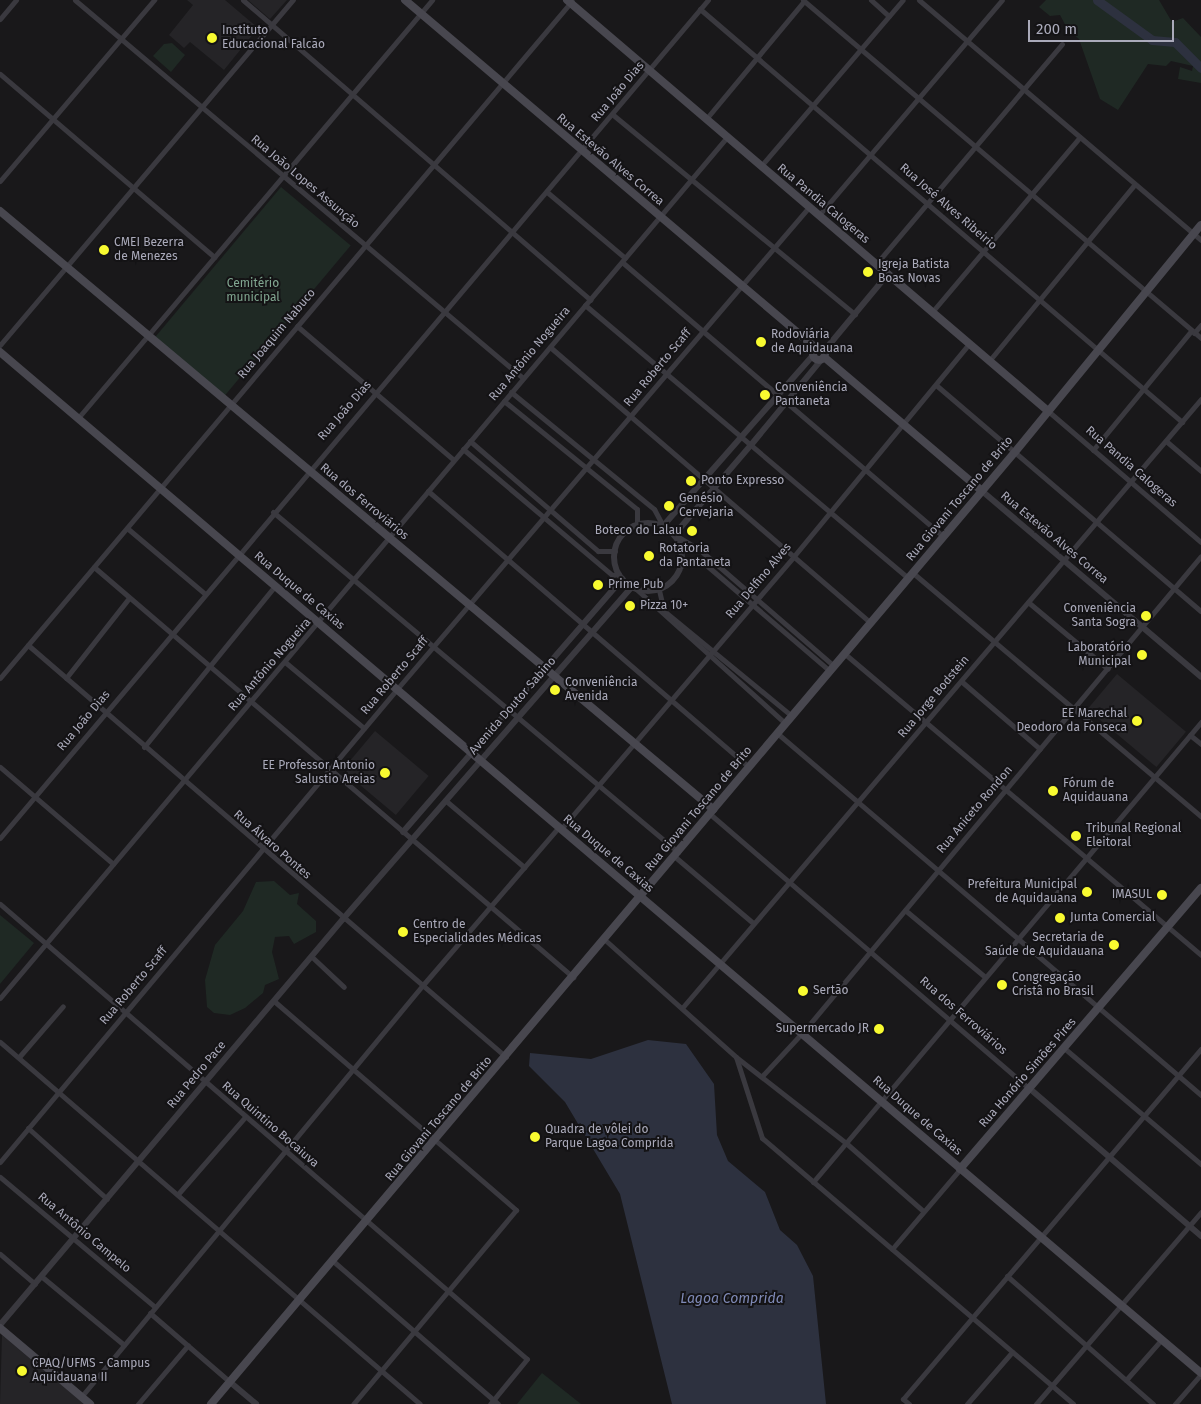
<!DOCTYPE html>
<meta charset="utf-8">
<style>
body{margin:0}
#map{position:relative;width:1201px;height:1404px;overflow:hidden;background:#19181a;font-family:"Fira Sans",sans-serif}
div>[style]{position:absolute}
.built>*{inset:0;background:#252427;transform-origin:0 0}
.green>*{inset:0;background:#1f2924;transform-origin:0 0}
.water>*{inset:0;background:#2d313f}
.river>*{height:9px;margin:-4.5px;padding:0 4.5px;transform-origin:4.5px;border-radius:4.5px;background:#2d313f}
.minor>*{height:5px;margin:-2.5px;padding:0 2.5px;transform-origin:2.5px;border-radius:2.5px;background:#3a393f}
.tertiary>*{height:6px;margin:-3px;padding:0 3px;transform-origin:3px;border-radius:3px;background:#3a393f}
.tertiary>.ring{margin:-3px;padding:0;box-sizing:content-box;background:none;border:6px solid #3a393f;border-radius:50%}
.secondary>*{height:8px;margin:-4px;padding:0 4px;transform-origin:4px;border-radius:4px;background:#48474f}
.secondary>.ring{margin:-4px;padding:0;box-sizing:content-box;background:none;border:8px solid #48474f;border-radius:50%}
.dots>*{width:14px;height:14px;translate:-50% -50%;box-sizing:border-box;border:2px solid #141315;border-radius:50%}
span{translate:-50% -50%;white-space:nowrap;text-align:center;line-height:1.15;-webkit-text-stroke:4px #141315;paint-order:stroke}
.poi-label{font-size:12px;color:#aaaaba}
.left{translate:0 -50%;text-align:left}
.right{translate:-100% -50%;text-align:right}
.street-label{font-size:12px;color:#aaaaba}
.park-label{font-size:12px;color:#80a690}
.water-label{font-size:14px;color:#7f8ab7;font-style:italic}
.scale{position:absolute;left:1028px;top:20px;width:146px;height:22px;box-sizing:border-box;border:2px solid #aaaaba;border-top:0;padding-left:6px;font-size:15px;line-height:18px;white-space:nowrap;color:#aaaaba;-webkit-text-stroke:4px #141315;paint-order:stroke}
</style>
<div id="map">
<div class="built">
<div style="clip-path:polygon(187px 0,225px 0,258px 28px,224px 70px,190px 42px,184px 48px,169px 35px,193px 5px)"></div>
<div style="clip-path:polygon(248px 0,287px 0,270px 19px)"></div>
<div style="left:1117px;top:674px;width:90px;height:46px;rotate:40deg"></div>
<div style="left:375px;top:731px;width:70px;height:51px;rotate:40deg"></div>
<div style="clip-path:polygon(2px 1335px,84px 1404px,0 1404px)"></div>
</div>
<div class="green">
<div style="clip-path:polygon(1046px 0,1159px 0,1172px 22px,1183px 18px,1201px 37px,1201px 83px,1178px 79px,1180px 67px,1192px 71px,1193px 66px,1171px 61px,1166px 66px,1148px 64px,1118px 110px,1100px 99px,1079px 39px,1068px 30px,1060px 15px,1050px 16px,1039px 7px)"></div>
<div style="clip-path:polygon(172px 43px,185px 55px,171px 72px,153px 56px,164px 44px)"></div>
<div style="left:281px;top:187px;width:91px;height:196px;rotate:40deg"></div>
<div style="clip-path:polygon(274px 881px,290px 895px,299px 893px,297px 904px,316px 921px,316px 932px,294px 944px,289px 936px,275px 937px,272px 952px,279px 979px,265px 985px,263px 993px,245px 1008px,230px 1015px,214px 1013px,207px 1007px,205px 980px,215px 945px,243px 911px,256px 882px)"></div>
<div style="clip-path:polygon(0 915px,34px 943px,0 984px)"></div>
<div style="clip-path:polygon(542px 1373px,581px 1404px,517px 1404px)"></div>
</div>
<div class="water">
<div style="clip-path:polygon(648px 1040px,686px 1044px,714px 1084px,717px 1135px,728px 1161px,765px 1192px,780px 1230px,797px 1245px,813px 1276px,826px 1404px,672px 1404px,620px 1194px,565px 1102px,529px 1066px,530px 1053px,591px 1059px)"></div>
</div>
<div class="river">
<div style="left:1097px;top:0;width:68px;rotate:36deg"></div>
<div style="left:1152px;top:40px;width:23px;rotate:5deg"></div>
<div style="left:1175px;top:42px;width:37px;rotate:45deg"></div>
</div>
<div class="minor">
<div style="left:75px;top:0;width:586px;rotate:40.16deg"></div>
<div style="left:243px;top:0;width:459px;rotate:40.8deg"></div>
<div style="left:803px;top:0;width:522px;rotate:40.34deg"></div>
<div style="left:871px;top:0;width:24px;rotate:42deg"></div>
<div style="left:919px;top:0;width:370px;rotate:40.4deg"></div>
<div style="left:700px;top:9px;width:635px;rotate:40.59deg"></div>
<div style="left:0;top:19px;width:25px;rotate:-50deg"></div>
<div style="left:0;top:74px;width:282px;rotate:40.5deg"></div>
<div style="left:612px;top:114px;width:315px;rotate:39.5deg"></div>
<div style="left:706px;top:119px;width:153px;rotate:-50.3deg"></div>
<div style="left:761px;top:166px;width:218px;rotate:-49.5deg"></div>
<div style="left:0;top:181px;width:238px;rotate:-49.6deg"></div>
<div style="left:547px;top:192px;width:102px;rotate:40.2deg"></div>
<div style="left:819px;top:215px;width:282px;rotate:-49.6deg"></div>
<div style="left:622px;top:262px;width:422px;rotate:40.5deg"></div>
<div style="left:876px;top:264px;width:288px;rotate:-49.8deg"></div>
<div style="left:585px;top:305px;width:423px;rotate:40.2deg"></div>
<div style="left:932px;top:312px;width:229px;rotate:-49.8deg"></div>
<div style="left:297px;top:326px;width:206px;rotate:40.5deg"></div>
<div style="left:1194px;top:333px;width:11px;rotate:-49deg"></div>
<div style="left:0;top:345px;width:453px;rotate:-49.7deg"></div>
<div style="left:550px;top:347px;width:423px;rotate:40.7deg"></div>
<div style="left:989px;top:361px;width:229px;rotate:-50.5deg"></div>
<div style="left:936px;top:385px;width:348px;rotate:40.5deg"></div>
<div style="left:511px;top:392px;width:185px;rotate:39.3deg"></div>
<div style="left:654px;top:509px;width:19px;rotate:62deg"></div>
<div style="left:504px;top:401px;width:171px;rotate:39.1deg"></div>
<div style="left:637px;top:509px;width:16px;rotate:90deg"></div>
<div style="left:1048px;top:411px;width:201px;rotate:40.6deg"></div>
<div style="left:78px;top:418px;width:548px;rotate:-49.74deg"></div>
<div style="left:470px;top:441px;width:169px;rotate:40.7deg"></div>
<div style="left:598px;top:551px;width:17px"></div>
<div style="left:1166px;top:441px;width:46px;rotate:40.6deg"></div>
<div style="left:463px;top:449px;width:195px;rotate:40.2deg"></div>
<div style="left:612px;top:575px;width:7px;rotate:-8deg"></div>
<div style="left:1093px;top:450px;width:154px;rotate:-50.5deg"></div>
<div style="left:428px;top:491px;width:423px;rotate:40.7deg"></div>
<div style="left:273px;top:512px;width:529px;rotate:40.01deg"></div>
<div style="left:127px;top:528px;width:101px;rotate:40.2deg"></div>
<div style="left:675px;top:535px;width:29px;rotate:31deg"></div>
<div style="left:700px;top:550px;width:177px;rotate:40.9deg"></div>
<div style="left:681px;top:566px;width:13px;rotate:-27deg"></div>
<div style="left:693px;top:560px;width:13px;rotate:18deg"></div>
<div style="left:705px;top:564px;width:165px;rotate:40.6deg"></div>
<div style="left:94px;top:567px;width:631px;rotate:40.56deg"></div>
<div style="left:913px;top:573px;width:377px;rotate:40.2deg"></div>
<div style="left:635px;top:588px;width:203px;rotate:42deg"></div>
<div style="left:659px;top:590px;width:22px;rotate:77deg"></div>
<div style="left:664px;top:611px;width:166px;rotate:39.4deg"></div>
<div style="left:1028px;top:602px;width:104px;rotate:39.9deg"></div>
<div style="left:28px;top:645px;width:631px;rotate:40.76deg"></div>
<div style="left:845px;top:654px;width:466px;rotate:40.2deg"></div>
<div style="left:285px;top:662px;width:103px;rotate:39.9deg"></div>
<div style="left:0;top:678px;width:886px;rotate:-49.81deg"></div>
<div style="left:66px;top:678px;width:102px;rotate:-51.8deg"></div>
<div style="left:961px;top:681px;width:104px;rotate:40.7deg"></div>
<div style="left:777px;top:733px;width:558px;rotate:40.49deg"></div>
<div style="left:1190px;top:735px;width:14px;rotate:39deg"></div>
<div style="left:144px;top:747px;width:208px;rotate:-50.9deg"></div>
<div style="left:0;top:767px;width:149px;rotate:40.6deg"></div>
<div style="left:445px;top:800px;width:104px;rotate:40.3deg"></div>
<div style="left:710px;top:814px;width:421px;rotate:40.7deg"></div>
<div style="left:561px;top:829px;width:359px;rotate:-49.5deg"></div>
<div style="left:794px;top:556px;width:275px;rotate:-50.5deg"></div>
<div style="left:0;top:838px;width:1097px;rotate:-49.81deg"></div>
<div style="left:674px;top:856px;width:104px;rotate:40.3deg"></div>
<div style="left:0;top:904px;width:696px;rotate:40.81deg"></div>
<div style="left:527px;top:1359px;width:58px;rotate:129.4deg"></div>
<div style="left:905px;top:910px;width:104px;rotate:39.9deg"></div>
<div style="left:604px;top:939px;width:177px;rotate:41.8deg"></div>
<div style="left:736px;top:1057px;width:140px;rotate:38deg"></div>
<div style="left:846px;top:1143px;width:103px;rotate:41.4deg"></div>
<div style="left:311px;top:956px;width:45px;rotate:43.2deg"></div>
<div style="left:0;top:998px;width:1127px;rotate:-49.82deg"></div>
<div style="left:274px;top:1001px;width:320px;rotate:40.8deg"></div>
<div style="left:516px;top:1210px;width:253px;rotate:130deg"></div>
<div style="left:682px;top:1008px;width:800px;rotate:-49.56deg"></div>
<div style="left:0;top:1042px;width:554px;rotate:40.76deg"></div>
<div style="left:1064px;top:1048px;width:180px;rotate:40.3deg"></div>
<div style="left:19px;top:1057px;width:67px;rotate:-49.2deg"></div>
<div style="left:736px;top:1057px;width:85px;rotate:72.2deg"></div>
<div style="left:762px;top:1138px;width:409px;rotate:40.5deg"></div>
<div style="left:763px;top:1075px;width:59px;rotate:-47.1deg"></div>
<div style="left:803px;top:1032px;width:620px;rotate:-50.1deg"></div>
<div style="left:28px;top:1128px;width:106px;rotate:41.9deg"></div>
<div style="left:0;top:1162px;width:618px;rotate:-49.99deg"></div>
<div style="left:397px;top:689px;width:634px;rotate:-49.48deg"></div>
<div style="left:0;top:1177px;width:201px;rotate:40deg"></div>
<div style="left:813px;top:1182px;width:602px;rotate:-49.85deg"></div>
<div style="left:178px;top:1194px;width:102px;rotate:-49deg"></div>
<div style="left:892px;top:1249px;width:105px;rotate:-49.6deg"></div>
<div style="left:0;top:1254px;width:46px;rotate:40.6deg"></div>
<div style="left:333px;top:1261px;width:218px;rotate:40.9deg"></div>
<div style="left:41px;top:1276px;width:108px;rotate:39.7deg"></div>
<div style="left:1007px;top:1276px;width:194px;rotate:41.2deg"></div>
<div style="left:150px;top:1313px;width:106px;rotate:40.8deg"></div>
<div style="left:1126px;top:1380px;width:55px;rotate:-48.7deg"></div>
<div style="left:81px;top:1397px;width:534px;rotate:-50.32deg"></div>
<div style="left:422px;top:986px;width:207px;rotate:-49.3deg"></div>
<div style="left:138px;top:1404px;width:77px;rotate:-49.7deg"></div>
<div style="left:909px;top:1404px;width:8px;rotate:-140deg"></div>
<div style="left:903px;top:1399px;width:460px;rotate:-49.6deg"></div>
<div style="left:967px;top:1404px;width:69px;rotate:-49.1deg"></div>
<div style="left:1036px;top:1404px;width:253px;rotate:-49.3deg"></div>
<div style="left:1175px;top:1404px;width:40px;rotate:-49deg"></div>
</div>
<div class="tertiary">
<div style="left:824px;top:351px;width:100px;rotate:-50.3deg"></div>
<div style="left:982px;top:491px;width:287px;rotate:40.3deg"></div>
<div class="ring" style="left:614px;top:523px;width:62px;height:62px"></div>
<div style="left:663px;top:526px;width:227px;rotate:-48.7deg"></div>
<div style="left:672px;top:533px;width:9px;rotate:-32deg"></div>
<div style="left:680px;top:528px;width:109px;rotate:-49.5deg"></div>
<div style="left:751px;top:445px;width:112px;rotate:-50.5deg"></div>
<div style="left:403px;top:832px;width:335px;rotate:-49.1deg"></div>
<div style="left:1029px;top:1088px;width:227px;rotate:40.7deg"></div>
<div style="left:0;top:1325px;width:531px;rotate:-49.81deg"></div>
<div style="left:343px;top:919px;width:440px;rotate:-49deg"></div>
<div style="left:230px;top:1382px;width:34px;rotate:40deg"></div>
</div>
<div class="secondary">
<div style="left:405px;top:0;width:540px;rotate:40.27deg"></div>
<div style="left:567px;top:0;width:633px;rotate:40.51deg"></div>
<div style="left:0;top:211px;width:931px;rotate:39.99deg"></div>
<div class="ring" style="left:813px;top:348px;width:4px;height:4px"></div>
<div style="left:0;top:352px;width:1576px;rotate:40.37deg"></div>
<div style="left:824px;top:357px;width:207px;rotate:40.3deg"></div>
<div style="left:960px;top:1169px;width:370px;rotate:-49.4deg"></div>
<div style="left:0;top:1328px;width:118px;rotate:40.2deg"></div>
<div style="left:211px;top:1404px;width:1246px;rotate:-49.82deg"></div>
<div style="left:1015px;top:452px;width:293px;rotate:-50.7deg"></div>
</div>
<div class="dots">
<div style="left:212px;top:38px;background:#f8fa30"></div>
<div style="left:104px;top:250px;background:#f8fa30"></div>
<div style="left:868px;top:272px;background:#f8fa30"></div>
<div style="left:761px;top:342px;background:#f8fa30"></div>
<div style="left:765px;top:395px;background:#f8fa30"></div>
<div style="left:691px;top:481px;background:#f8fa30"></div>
<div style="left:669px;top:506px;background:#f8fa30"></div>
<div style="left:692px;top:531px;background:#f8fa30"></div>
<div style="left:649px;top:556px;background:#f8fa30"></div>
<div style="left:598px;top:585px;background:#f8fa30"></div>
<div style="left:630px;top:606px;background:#f8fa30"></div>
<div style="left:1146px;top:616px;background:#f8fa30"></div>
<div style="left:1142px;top:655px;background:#f8fa30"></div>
<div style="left:555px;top:690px;background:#f8fa30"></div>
<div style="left:1137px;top:721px;background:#f8fa30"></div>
<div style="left:385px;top:773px;background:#f8fa30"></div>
<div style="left:1053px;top:791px;background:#f8fa30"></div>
<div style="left:1076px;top:836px;background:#f8fa30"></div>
<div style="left:1087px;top:892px;background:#f8fa30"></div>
<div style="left:1162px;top:895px;background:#f8fa30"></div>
<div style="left:1060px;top:918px;background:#f8fa30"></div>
<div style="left:403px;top:932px;background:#f8fa30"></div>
<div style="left:1114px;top:945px;background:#f8fa30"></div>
<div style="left:1002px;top:985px;background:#f8fa30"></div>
<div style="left:803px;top:991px;background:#f8fa30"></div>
<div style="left:879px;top:1029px;background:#f8fa30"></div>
<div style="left:535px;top:1137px;background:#f8fa30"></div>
<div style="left:22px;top:1371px;background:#f8fa30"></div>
</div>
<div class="poi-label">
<span class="left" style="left:222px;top:38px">Instituto<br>Educacional Falcão</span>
<span class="left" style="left:114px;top:250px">CMEI Bezerra<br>de Menezes</span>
<span class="left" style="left:878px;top:272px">Igreja Batista<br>Boas Novas</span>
<span class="left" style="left:771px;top:342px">Rodoviária<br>de Aquidauana</span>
<span class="left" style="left:775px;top:395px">Conveniência<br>Pantaneta</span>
<span class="left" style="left:701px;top:481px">Ponto Expresso</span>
<span class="left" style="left:679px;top:506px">Genésio<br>Cervejaria</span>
<span class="right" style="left:682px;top:531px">Boteco do Lalau</span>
<span class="left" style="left:659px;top:556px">Rotatoria<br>da Pantaneta</span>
<span class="left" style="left:608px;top:585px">Prime Pub</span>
<span class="left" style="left:640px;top:606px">Pizza 10+</span>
<span class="right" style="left:1136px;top:616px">Conveniência<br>Santa Sogra</span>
<span class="right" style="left:1131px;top:655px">Laboratório<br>Municipal</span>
<span class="left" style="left:565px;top:690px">Conveniência<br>Avenida</span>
<span class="right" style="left:1127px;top:721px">EE Marechal<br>Deodoro da Fonseca</span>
<span class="right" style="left:375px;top:773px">EE Professor Antonio<br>Salustio Areias</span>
<span class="left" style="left:1063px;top:791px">Fórum de<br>Aquidauana</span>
<span class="left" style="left:1086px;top:836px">Tribunal Regional<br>Eleitoral</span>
<span class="right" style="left:1077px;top:892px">Prefeitura Municipal<br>de Aquidauana</span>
<span class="right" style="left:1152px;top:895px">IMASUL</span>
<span class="left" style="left:1070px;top:918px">Junta Comercial</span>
<span class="left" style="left:413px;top:932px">Centro de<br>Especialidades Médicas</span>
<span class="right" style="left:1104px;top:945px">Secretaria de<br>Saúde de Aquidauana</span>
<span class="left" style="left:1012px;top:985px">Congregação<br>Cristâ no Brasil</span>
<span class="left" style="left:813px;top:991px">Sertão</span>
<span class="right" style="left:869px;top:1029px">Supermercado JR</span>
<span class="left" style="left:545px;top:1137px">Quadra de vôlei do<br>Parque Lagoa Comprida</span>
<span class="left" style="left:32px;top:1371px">CPAQ/UFMS - Campus<br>Aquidauana II</span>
</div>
<div class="street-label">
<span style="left:618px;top:92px;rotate:-50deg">Rua João Dias</span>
<span style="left:610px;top:160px;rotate:40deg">Rua Estevão Alves Correa</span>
<span style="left:305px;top:182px;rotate:40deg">Rua João Lopes Assunção</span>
<span style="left:823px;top:204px;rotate:40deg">Rua Pandia Calogeras</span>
<span style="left:948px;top:207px;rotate:41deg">Rua José Alves Ribeirio</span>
<span style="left:277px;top:334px;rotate:-50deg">Rua Joaquim Nabuco</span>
<span style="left:530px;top:354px;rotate:-50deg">Rua Antônio Nogueira</span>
<span style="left:658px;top:368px;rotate:-50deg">Rua Roberto Scaff</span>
<span style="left:345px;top:411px;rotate:-49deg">Rua João Dias</span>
<span style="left:1131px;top:467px;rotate:41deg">Rua Pandia Calogeras</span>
<span style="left:960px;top:499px;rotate:-50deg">Rua Giovani Toscano de Brito</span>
<span style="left:364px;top:502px;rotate:40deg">Rua dos Ferroviários</span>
<span style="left:1054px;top:538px;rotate:40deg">Rua Estevão Alves Correa</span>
<span style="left:759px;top:581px;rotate:-50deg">Rua Delfino Alves</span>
<span style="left:299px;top:591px;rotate:40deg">Rua Duque de Caxias</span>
<span style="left:270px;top:665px;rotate:-49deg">Rua Antônio Nogueira</span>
<span style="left:395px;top:676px;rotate:-50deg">Rua Roberto Scaff</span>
<span style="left:934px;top:697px;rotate:-50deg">Rua Jorge Bodstein</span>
<span style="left:513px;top:706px;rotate:-49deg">Avenida Doutor Sabino</span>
<span style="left:84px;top:721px;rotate:-50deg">Rua João Dias</span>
<span style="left:699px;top:809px;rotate:-50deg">Rua Giovani Toscano de Brito</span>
<span style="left:975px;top:810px;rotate:-50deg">Rua Aniceto Rondon</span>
<span style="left:272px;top:845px;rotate:41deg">Rua Álvaro Pontes</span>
<span style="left:608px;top:854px;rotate:40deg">Rua Duque de Caxias</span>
<span style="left:134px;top:986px;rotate:-50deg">Rua Roberto Scaff</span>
<span style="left:963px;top:1016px;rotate:41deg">Rua dos Ferroviários</span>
<span style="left:1028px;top:1073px;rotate:-49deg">Rua Honório Simões Pires</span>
<span style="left:197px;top:1075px;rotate:-50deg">Rua Pedro Pace</span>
<span style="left:917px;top:1116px;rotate:41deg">Rua Duque de Caxias</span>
<span style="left:439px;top:1119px;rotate:-50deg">Rua Giovani Toscano de Brito</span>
<span style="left:270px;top:1125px;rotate:41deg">Rua Quintino Bocaiuva</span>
<span style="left:84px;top:1233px;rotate:40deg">Rua Antônio Campelo</span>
</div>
<div class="park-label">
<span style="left:253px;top:291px">Cemitério<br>municipal</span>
</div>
<div class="water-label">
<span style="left:732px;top:1299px">Lagoa Comprida</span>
</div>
<div class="scale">200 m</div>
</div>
